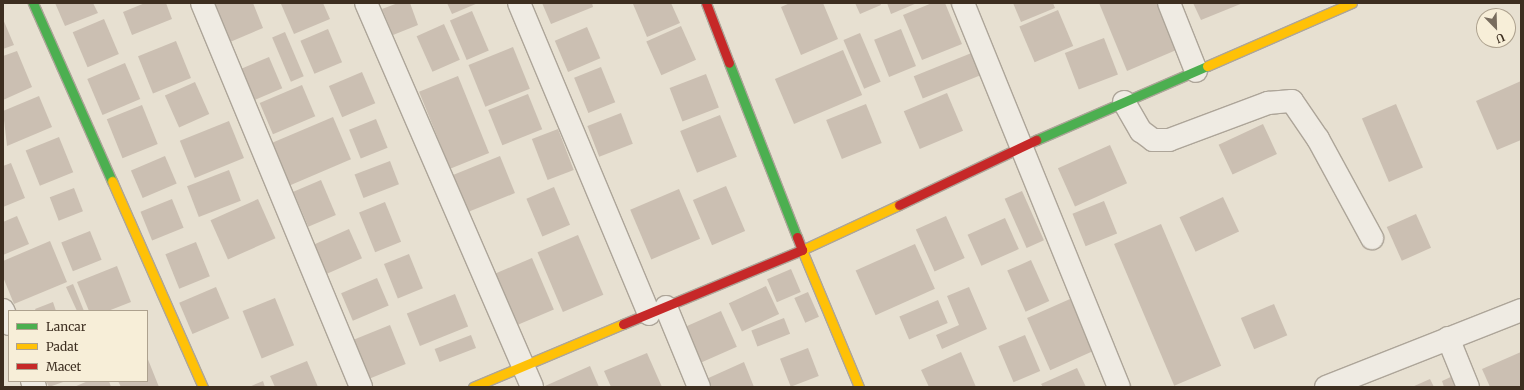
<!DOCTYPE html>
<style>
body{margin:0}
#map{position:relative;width:1524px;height:390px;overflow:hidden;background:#e7e0d1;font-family:Merriweather,serif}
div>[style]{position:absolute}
.building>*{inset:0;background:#cbbfb2;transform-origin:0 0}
.roads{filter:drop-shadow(1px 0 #ada599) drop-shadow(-1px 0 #ada599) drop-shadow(0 1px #ada599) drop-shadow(0 -1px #ada599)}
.street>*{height:22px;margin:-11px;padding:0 11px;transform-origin:11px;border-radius:11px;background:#efebe3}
.fast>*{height:9px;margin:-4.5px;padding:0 4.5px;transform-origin:4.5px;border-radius:4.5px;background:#4caf50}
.slow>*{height:9px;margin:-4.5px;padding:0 4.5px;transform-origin:4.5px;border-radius:4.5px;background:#ffc107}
.jam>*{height:9px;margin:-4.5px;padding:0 4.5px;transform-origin:4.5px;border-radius:4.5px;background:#c62828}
span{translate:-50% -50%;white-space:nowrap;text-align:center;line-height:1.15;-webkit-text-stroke:4px #f7eed8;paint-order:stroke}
.frame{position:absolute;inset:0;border:4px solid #3d2e20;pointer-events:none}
.legend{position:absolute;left:8px;top:310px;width:140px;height:72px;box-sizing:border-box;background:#f7eed8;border:1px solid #ada18e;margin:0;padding:5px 7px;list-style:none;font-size:12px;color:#3d2e20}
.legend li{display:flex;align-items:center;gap:8px;height:20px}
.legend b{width:20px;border:1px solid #ada18e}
.north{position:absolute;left:1476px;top:8px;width:40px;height:40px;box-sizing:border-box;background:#f7eed8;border:1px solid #ada18e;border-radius:50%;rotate:157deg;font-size:11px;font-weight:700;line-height:16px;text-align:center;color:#3d2e20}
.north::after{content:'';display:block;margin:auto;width:14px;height:18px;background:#786c5e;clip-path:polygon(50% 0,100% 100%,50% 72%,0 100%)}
</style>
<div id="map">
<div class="building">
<div style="clip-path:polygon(55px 3px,93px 3px,98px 13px,65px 26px)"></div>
<div style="clip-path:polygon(145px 3px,166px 3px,172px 19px,132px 35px,123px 12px)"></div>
<div style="clip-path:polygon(206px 3px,253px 3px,263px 28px,223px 45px)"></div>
<div style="clip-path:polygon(323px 3px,330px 19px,294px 34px,281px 4px)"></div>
<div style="clip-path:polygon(398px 3px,410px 3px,418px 25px,393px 35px,382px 9px)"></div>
<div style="clip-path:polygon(447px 3px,478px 3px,452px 14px)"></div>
<div style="clip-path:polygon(542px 3px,592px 3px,593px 7px,551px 24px)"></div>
<div style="clip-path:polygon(671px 3px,680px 23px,647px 37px,633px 4px)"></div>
<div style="clip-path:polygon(790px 3px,823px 3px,838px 39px,801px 55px,781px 7px)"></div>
<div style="clip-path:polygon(855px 3px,880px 3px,881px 5px,860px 14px)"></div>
<div style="clip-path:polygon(887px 3px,917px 3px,891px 14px)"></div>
<div style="clip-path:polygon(932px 3px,945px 3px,962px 44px,922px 60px,903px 15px)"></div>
<div style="clip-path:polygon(1013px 3px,1053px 3px,1055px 8px,1021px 22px)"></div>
<div style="clip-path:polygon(1099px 3px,1163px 3px,1181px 48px,1127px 71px)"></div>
<div style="clip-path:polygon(1193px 3px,1243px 3px,1201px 20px)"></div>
<div style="left:1058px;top:10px;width:39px;height:42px;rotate:67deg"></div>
<div style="left:472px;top:11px;width:43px;height:24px;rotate:67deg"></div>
<div style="clip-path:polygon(3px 19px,14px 45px,3px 49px)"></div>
<div style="left:104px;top:19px;width:38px;height:34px;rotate:67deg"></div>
<div style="left:444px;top:24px;width:39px;height:30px;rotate:66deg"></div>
<div style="left:681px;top:26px;width:37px;height:38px;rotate:66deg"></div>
<div style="left:587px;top:27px;width:34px;height:35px;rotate:67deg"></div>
<div style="left:328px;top:29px;width:36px;height:30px;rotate:67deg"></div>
<div style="left:901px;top:29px;width:40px;height:29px;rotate:68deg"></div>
<div style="left:285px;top:32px;width:48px;height:14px;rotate:67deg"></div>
<div style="left:860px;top:33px;width:53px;height:18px;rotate:67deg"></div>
<div style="left:1104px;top:38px;width:39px;height:42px;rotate:69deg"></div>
<div style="left:176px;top:41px;width:40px;height:41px;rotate:68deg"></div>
<div style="left:513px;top:47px;width:45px;height:48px;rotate:68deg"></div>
<div style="left:843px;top:50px;width:49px;height:74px;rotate:67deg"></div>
<div style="clip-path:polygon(17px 51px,32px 87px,3px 100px,3px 56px)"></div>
<div style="left:974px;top:52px;width:24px;height:65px;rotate:68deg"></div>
<div style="left:269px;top:57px;width:34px;height:32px;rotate:67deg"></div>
<div style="left:125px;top:63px;width:39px;height:41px;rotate:67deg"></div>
<div style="left:601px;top:67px;width:38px;height:29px;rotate:68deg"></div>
<div style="left:362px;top:72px;width:34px;height:36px;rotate:67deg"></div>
<div style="left:706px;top:74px;width:36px;height:39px;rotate:69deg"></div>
<div style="left:458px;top:76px;width:83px;height:42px;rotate:68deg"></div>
<div style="clip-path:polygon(1521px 81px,1521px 140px,1497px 150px,1476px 101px)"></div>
<div style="left:195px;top:82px;width:35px;height:33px;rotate:66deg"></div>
<div style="left:302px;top:85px;width:34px;height:46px;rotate:67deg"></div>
<div style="left:947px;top:93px;width:41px;height:47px;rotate:67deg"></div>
<div style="left:528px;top:94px;width:38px;height:43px;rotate:68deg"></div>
<div style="clip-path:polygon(39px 96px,52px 127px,7px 146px,3px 111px)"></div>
<div style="left:866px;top:104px;width:42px;height:43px;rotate:68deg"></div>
<div style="left:1396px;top:104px;width:69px;height:37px;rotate:67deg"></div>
<div style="left:142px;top:105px;width:42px;height:38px;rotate:68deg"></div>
<div style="left:621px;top:113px;width:33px;height:36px;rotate:69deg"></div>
<div style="left:720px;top:115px;width:45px;height:43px;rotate:68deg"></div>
<div style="left:333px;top:117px;width:46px;height:66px;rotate:67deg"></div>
<div style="left:376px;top:119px;width:31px;height:29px;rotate:68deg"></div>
<div style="left:229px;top:121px;width:40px;height:53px;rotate:68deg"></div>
<div style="left:1263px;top:124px;width:33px;height:49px;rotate:65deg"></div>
<div style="left:558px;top:129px;width:44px;height:28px;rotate:69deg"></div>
<div style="left:59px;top:137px;width:38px;height:36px;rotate:68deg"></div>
<div style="left:1110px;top:145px;width:42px;height:57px;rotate:66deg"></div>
<div style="left:165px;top:156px;width:30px;height:37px;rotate:67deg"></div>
<div style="left:500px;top:156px;width:40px;height:56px;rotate:68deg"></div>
<div style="left:390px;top:161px;width:25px;height:38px;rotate:69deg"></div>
<div style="clip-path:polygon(11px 163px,25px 198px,3px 207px,3px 166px)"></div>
<div style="left:229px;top:170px;width:33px;height:45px;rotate:69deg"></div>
<div style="left:321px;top:180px;width:38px;height:30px;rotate:67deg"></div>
<div style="left:726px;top:186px;width:49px;height:36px;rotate:67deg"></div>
<div style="left:554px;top:187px;width:41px;height:30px;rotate:67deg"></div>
<div style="left:74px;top:188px;width:25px;height:26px;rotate:69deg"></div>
<div style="left:679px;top:189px;width:54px;height:53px;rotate:67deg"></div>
<div style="left:1022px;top:191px;width:54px;height:19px;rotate:66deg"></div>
<div style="left:1223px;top:197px;width:38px;height:48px;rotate:65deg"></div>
<div style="left:172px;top:199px;width:31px;height:34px;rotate:68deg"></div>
<div style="left:258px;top:199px;width:43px;height:52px;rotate:66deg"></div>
<div style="left:1104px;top:201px;width:35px;height:34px;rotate:68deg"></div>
<div style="left:385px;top:202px;width:43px;height:28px;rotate:68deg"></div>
<div style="left:1416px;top:214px;width:37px;height:32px;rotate:66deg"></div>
<div style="clip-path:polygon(17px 216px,29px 244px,3px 255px,3px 222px)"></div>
<div style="left:946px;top:216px;width:46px;height:33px;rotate:66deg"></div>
<div style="left:1005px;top:218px;width:34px;height:41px;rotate:66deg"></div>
<div style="left:1161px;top:224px;width:154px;height:51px;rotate:67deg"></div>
<div style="left:349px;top:229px;width:32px;height:42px;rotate:66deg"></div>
<div style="left:90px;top:231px;width:31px;height:31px;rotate:68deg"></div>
<div style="left:578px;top:235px;width:65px;height:44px;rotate:67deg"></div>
<div style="clip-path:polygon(50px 241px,67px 282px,14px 304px,3px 277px,3px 261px)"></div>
<div style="left:196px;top:242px;width:37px;height:33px;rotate:68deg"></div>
<div style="left:915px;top:244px;width:49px;height:65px;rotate:66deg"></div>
<div style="left:409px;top:254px;width:37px;height:27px;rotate:68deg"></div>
<div style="left:532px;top:258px;width:56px;height:41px;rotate:67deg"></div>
<div style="left:1031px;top:260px;width:45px;height:26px;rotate:66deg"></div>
<div style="clip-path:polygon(117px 266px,131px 302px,108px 311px,89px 311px,77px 282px)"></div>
<div style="left:791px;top:269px;width:25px;height:26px;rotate:67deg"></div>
<div style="left:377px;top:278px;width:30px;height:39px;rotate:67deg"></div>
<div style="clip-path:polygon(73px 284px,84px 311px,77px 311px,66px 287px)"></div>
<div style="left:766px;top:286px;width:31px;height:41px;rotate:65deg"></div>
<div style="left:216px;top:287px;width:34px;height:40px;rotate:67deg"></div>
<div style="clip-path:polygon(969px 287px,987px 329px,942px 349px,936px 335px,959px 325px,947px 296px)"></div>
<div style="left:808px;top:292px;width:27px;height:15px;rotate:66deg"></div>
<div style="left:455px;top:294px;width:35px;height:52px;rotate:68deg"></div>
<div style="left:275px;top:298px;width:51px;height:35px;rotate:68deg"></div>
<div style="left:1070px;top:299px;width:57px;height:47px;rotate:66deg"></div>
<div style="left:938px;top:300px;width:25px;height:42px;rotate:67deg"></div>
<div style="clip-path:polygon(53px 302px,56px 311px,36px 311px,35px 309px)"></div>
<div style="left:1274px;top:304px;width:34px;height:36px;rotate:67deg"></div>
<div style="left:721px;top:311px;width:39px;height:39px;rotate:66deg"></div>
<div style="left:784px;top:318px;width:17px;height:35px;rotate:69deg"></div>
<div style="left:390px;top:325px;width:42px;height:40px;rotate:68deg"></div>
<div style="left:471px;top:335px;width:14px;height:39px;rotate:69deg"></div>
<div style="left:1025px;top:335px;width:39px;height:29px;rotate:67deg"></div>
<div style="left:808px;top:348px;width:30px;height:30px;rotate:69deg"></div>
<div style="clip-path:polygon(961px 352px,976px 387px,929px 387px,921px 370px)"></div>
<div style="clip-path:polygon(1521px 352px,1521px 387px,1490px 387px,1482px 369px)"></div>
<div style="clip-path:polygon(647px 353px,662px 387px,611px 387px,604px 371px)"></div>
<div style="clip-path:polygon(147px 357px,159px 387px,121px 387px,118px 381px,147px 381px)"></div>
<div style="clip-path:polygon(307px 361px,318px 387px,275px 387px,270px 376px)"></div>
<div style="clip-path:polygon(744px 362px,754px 387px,707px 387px,704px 380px)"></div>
<div style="clip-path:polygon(590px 366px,599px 387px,546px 387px,545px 386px)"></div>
<div style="clip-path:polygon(1077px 368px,1086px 387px,1043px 387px,1041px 384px)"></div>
<div style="clip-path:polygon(1455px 375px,1461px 387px,1444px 387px,1442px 381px)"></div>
<div style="clip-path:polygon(1430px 379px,1434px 387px,1412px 387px)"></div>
<div style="clip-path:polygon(46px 381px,66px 381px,49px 387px)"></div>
<div style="clip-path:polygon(88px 381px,109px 381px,111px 387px,74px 387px)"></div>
<div style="clip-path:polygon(263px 381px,265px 387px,249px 387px)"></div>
</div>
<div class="roads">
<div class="street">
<div style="left:202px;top:3px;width:416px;rotate:67.5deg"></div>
<div style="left:366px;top:3px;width:418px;rotate:66.6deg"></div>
<div style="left:519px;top:3px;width:337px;rotate:67.3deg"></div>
<div style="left:963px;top:3px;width:414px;rotate:67.9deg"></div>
<div style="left:1169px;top:3px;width:73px;rotate:68.3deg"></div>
<div style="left:1124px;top:102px;width:34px;rotate:60deg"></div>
<div style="left:1141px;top:131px;width:15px;rotate:37deg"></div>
<div style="left:1153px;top:140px;width:16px"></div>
<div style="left:1169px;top:140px;width:106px;rotate:-20.5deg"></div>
<div style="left:1268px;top:103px;width:24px;rotate:-5deg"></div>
<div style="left:1292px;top:101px;width:46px;rotate:55.6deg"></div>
<div style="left:1318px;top:139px;width:113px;rotate:61.4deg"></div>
<div style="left:666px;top:307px;width:87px;rotate:67.6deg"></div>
<div style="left:3px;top:310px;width:15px;rotate:67deg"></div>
<div style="left:1448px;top:338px;width:53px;rotate:67.8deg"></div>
<div style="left:32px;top:381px;width:7px;rotate:63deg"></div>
<div style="left:1326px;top:387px;width:210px;rotate:-21.5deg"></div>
</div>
<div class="fast">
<div style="left:33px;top:3px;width:195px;rotate:66.1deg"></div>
<div style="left:729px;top:63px;width:187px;rotate:68.7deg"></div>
<div style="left:1036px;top:140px;width:186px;rotate:-23.4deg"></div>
</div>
<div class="slow">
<div style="left:1207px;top:66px;width:158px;rotate:-23.5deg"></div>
<div style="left:112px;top:181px;width:225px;rotate:66.2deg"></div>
<div style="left:473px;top:387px;width:163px;rotate:-22.8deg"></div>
<div style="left:859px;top:387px;width:148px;rotate:-112.6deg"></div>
<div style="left:802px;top:250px;width:107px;rotate:-24.9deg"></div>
</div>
<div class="jam">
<div style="left:706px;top:3px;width:64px;rotate:69deg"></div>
<div style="left:899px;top:205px;width:152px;rotate:-25.4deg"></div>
<div style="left:623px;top:324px;width:194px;rotate:-22.5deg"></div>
<div style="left:802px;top:250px;width:14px;rotate:-111deg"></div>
</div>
</div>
<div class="frame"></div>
<ul class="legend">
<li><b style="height:5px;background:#4caf50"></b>Lancar</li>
<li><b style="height:5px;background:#ffc107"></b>Padat</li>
<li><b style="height:5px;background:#c62828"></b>Macet</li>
</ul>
<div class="north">U</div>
</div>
